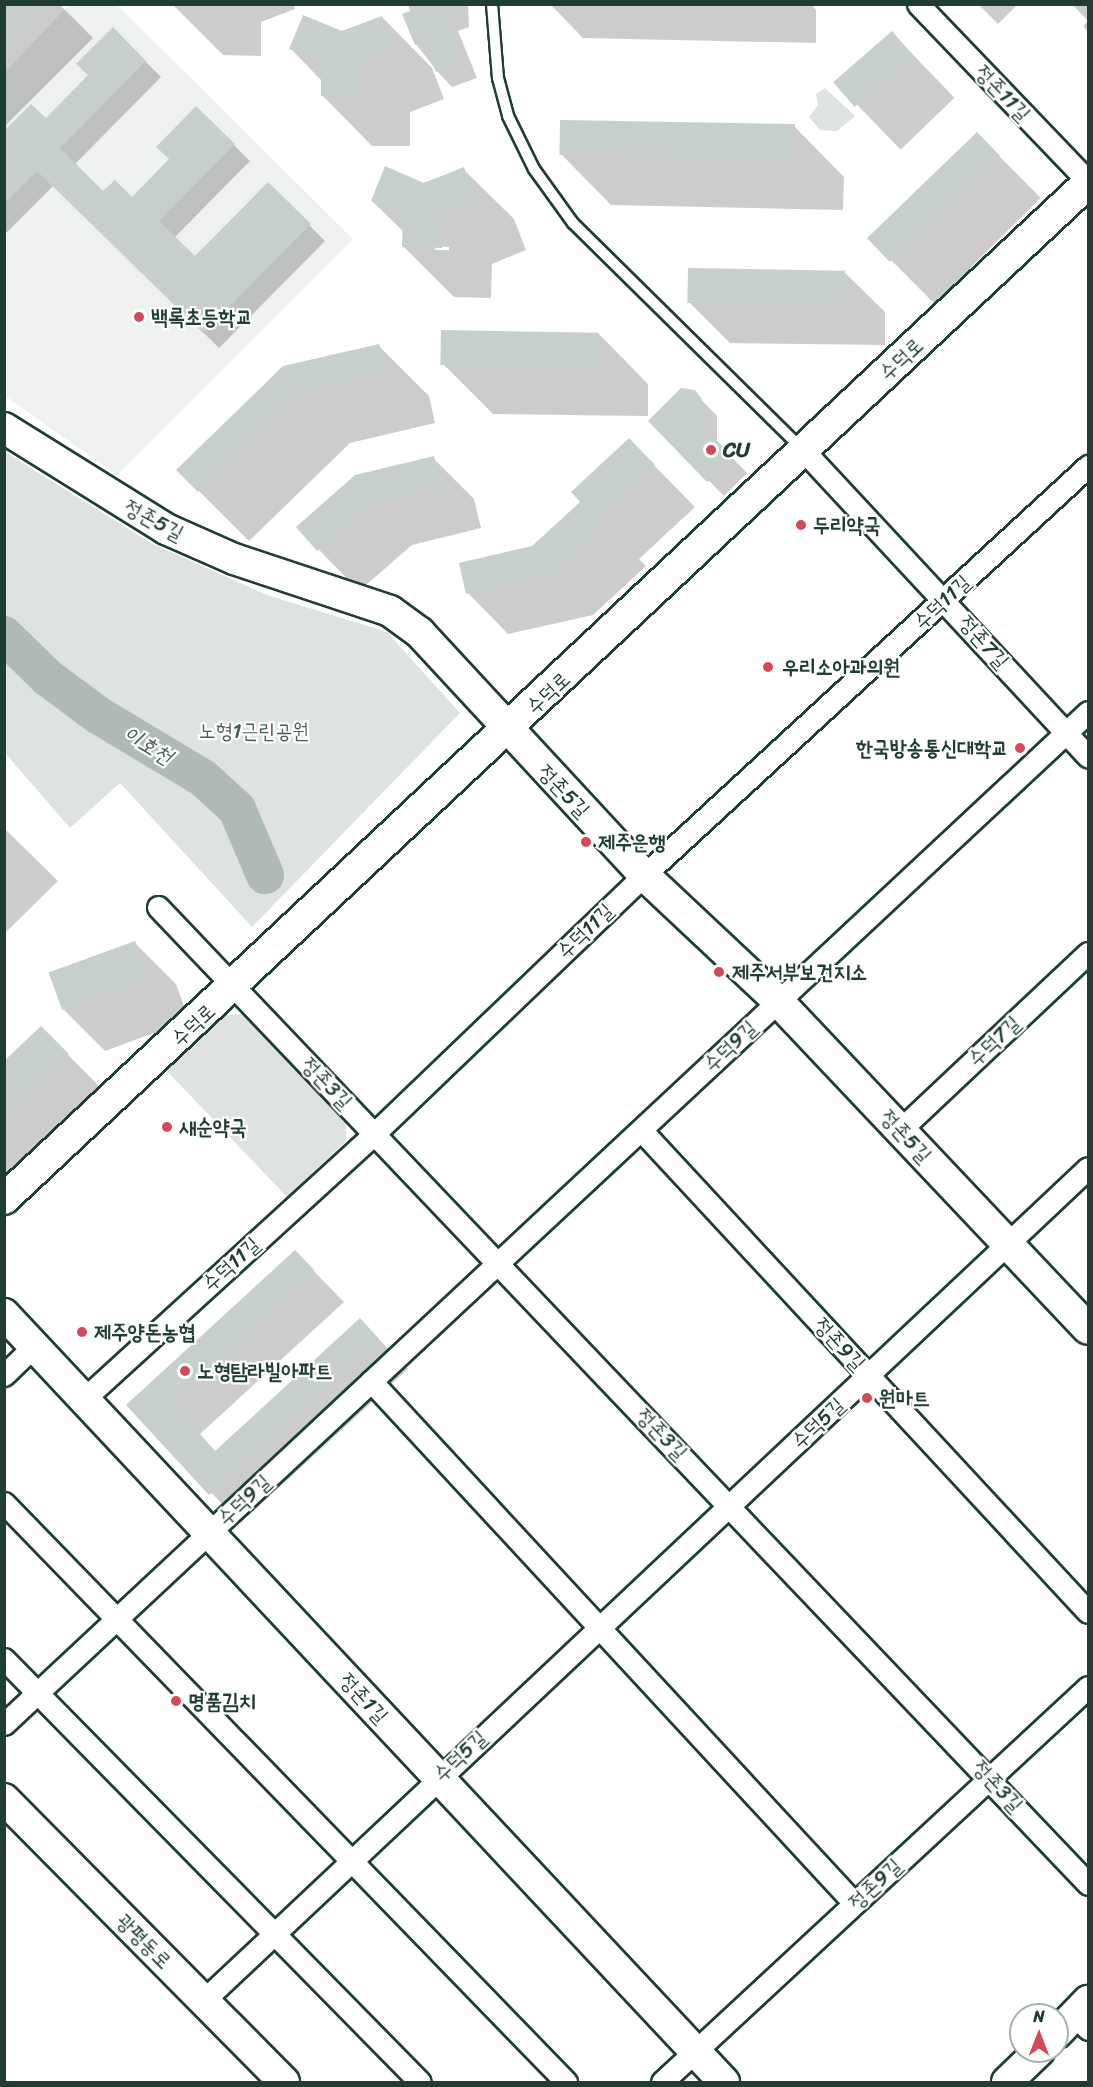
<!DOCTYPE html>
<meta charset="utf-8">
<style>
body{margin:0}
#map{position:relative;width:1093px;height:2087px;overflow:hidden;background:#fff;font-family:Sriracha,"Poor Story",sans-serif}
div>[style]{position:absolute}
.built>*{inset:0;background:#eef1f0}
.green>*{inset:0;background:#dee3e2}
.shadow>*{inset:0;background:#0003;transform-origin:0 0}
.river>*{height:38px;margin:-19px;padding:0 19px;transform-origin:19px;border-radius:19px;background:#afbab7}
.building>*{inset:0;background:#c7cfcc;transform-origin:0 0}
.roads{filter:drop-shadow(2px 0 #1f3d34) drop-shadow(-2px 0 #1f3d34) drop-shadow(0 2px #1f3d34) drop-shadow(0 -2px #1f3d34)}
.lane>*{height:10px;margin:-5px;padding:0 5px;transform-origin:5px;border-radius:5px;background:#fff}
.street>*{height:21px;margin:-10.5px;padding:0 10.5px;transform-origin:10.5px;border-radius:10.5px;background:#fff}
.secondary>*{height:30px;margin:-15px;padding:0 15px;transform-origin:15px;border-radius:15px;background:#fff}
.dots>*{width:16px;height:16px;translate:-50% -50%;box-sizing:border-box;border:3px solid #fff;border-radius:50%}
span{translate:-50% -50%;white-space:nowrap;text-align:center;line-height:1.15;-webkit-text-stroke:4.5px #fff;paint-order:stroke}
.street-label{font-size:21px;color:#1f3d34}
.poi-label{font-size:21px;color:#1f3d34;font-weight:700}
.left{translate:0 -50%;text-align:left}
.right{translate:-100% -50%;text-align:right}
.park-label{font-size:21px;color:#455e57}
.water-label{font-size:22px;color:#4a625b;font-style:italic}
.frame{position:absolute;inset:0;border:6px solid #1f3d34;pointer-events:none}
.north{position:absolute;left:1009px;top:2003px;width:60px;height:60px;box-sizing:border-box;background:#fff;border:2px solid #a5b1ae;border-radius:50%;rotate:0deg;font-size:16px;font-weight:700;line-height:24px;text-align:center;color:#1f3d34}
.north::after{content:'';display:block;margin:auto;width:21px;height:27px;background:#d1495b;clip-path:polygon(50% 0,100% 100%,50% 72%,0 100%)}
</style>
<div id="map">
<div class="built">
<div style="clip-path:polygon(69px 5px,117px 5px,353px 239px,117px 475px,5px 396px,4px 73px)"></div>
</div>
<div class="green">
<div style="clip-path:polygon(825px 88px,855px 116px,837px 131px,820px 130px,809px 117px,818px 105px,816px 94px)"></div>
<div style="clip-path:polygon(5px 452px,151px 543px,267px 595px,387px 632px,460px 713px,252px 927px,120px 783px,70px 828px,5px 753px)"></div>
<div style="clip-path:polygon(243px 1014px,346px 1122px,346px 1141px,287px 1197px,165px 1069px,222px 1015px)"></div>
</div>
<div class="shadow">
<div style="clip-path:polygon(4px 4px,59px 4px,93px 38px,4px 127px)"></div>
<div style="clip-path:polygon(293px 4px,295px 9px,261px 22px,261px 56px,223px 55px,173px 5px)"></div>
<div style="clip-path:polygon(409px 4px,468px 4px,469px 27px,458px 31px,477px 78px,452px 87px,437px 71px,416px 44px)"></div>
<div style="clip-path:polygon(550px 4px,811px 4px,816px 10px,816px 43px,583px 38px)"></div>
<div style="clip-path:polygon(978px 4px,1018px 4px,998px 24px)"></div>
<div style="clip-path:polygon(382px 17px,432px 68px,444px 99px,410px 112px,410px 146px,372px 146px,322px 95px,322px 81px,291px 49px)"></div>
<div style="clip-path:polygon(113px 29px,161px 77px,74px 165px,103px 193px,132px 199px,170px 159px,196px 108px,250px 161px,174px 238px,195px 258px,268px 184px,325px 241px,219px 348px,54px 185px,4px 235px,4px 133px,46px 120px,90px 75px)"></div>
<div style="left:892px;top:33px;width:90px;height:75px;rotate:46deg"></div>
<div style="clip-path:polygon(794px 126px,844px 177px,843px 210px,611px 205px,561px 154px)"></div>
<div style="left:977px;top:134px;width:90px;height:150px;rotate:45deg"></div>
<div style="clip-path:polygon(evenodd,463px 169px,514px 219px,526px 250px,492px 264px,491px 298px,454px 297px,404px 247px,404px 232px,372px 201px,463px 169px,433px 246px,449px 247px,449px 250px,436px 250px,433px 246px)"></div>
<div style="clip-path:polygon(844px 272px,885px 312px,885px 345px,730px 343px,689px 302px)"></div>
<div style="clip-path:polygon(598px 333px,648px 384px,648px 416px,493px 414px,443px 364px)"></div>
<div style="clip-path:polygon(378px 345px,429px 396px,435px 423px,350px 443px,249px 541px,178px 470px,283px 368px)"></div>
<div style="clip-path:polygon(694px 392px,717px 416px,717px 442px,747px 473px,724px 496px,650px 421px)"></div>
<div style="clip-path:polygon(629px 440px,695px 507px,639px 559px,646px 566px,593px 615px,508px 634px,468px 593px,533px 548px,582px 502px)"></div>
<div style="clip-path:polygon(433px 458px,474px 499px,481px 528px,412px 545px,359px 591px,298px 528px)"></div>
<div style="clip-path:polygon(4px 828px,58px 881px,4px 934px)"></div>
<div style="clip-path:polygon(135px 943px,176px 984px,189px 1020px,105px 1051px,64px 1010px)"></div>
<div style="clip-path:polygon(41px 1028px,109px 1096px,4px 1181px,4px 1063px)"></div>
<div style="clip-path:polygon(295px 1252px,344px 1302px,200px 1434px,216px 1452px,360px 1320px,408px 1369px,240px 1523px,128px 1405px)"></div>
</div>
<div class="river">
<div style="left:4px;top:635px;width:62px;rotate:44.3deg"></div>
<div style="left:48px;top:678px;width:62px;rotate:36.5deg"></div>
<div style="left:98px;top:715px;width:122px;rotate:31deg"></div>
<div style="left:203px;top:778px;width:46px;rotate:42.4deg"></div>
<div style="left:237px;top:809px;width:72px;rotate:67deg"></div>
</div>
<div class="building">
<div style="clip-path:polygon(4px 4px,46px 4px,4px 46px)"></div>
<div style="clip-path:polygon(408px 4px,454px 4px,454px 12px,444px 16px,462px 62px,436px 72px,423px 41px,415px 45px,402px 14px,410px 11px)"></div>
<div style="clip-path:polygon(1072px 4px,1088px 4px,1088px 32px,1083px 26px,1088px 21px)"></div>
<div style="clip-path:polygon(303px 15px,342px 31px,382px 16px,395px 49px,360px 62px,360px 97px,321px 96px,321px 63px,289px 49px)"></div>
<div style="clip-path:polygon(113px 27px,146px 61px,60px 148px,103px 191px,115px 180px,132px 197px,169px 159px,156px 147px,196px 106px,235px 144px,159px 221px,195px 256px,268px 182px,311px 224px,203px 333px,37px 171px,4px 204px,4px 131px,31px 104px,46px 118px,88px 75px,76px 64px)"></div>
<div style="left:892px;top:31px;width:33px;height:78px;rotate:49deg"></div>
<div style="left:560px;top:120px;width:235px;height:35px;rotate:1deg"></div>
<div style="left:977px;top:132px;width:33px;height:153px;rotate:46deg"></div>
<div style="clip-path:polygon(385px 166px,424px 183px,464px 167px,477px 200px,442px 214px,442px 248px,402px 247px,403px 214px,371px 201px)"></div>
<div style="left:688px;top:268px;width:157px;height:35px;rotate:1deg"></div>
<div style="left:441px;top:330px;width:158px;height:35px;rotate:1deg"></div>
<div style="clip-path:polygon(379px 344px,386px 373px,299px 393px,198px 492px,176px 470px,283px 366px)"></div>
<div style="clip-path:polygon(681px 388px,695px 390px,702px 399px,702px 425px,733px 457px,707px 482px,648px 421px)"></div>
<div style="clip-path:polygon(629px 438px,655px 465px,599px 517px,606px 524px,552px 575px,466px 594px,459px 563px,532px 546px,580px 502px,571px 492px)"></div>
<div style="clip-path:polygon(434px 456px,441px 487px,371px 505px,317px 551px,296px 527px,355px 475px)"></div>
<div style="left:135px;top:941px;width:40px;height:92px;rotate:70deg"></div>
<div style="clip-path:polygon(41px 1026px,69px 1054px,4px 1117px,4px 1061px)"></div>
<div style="clip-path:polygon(295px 1250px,315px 1271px,171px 1404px,215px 1451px,360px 1318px,379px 1339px,209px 1495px,126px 1405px)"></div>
</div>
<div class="roads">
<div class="lane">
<div style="left:492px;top:4px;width:74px;rotate:85.4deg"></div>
<div style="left:498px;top:78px;width:39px;rotate:75deg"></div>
<div style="left:508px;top:116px;width:59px;rotate:63.9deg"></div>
<div style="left:534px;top:169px;width:67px;rotate:54.2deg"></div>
<div style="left:573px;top:223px;width:320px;rotate:44.6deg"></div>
</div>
<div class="street">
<div style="left:918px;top:4px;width:245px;rotate:46.2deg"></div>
<div style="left:804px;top:451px;width:417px;rotate:47.1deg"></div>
<div style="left:158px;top:907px;width:1349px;rotate:46.41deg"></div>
<div style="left:641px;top:1130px;width:657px;rotate:47.16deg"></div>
<div style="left:900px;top:1130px;width:258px;rotate:-43.3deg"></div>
<div style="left:4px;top:1375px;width:42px;rotate:-44deg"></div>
<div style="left:371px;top:1381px;width:711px;rotate:47.22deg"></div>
<div style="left:84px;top:1399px;width:394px;rotate:-42.4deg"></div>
<div style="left:375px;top:1133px;width:373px;rotate:-43.8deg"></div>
<div style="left:644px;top:875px;width:604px;rotate:-42.65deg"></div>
<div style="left:4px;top:1503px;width:807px;rotate:45.85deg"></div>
<div style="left:4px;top:1659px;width:593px;rotate:45.48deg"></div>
<div style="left:4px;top:1724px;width:1483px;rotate:-43.03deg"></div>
<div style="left:203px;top:2001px;width:1215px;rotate:-43.27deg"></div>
<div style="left:1075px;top:2015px;width:19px;rotate:47deg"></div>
<div style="left:662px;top:2082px;width:581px;rotate:-42.84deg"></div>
</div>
<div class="secondary">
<div style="left:4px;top:428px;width:191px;rotate:31.9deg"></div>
<div style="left:166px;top:529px;width:74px;rotate:23.8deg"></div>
<div style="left:234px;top:559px;width:164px;rotate:18.4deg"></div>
<div style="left:390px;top:611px;width:37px;rotate:36deg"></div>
<div style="left:420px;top:633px;width:330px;rotate:47.2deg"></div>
<div style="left:644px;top:875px;width:184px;rotate:43.2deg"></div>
<div style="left:778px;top:1001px;width:451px;rotate:46.6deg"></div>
<div style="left:4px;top:1199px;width:1486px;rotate:-43.15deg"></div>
<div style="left:4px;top:1314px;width:1053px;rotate:46.85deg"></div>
<div style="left:4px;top:1799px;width:398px;rotate:45.3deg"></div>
<div style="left:1057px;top:2033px;width:45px;rotate:-45.9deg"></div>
<div style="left:1007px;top:2082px;width:45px;rotate:-44.1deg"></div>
</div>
</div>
<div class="dots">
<div style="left:139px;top:317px;background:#d1495b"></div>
<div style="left:711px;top:450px;background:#d1495b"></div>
<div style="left:801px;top:525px;background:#d1495b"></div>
<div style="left:768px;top:667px;background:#d1495b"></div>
<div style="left:1020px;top:748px;background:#d1495b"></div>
<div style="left:586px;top:842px;background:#d1495b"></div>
<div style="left:719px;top:972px;background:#d1495b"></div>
<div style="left:167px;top:1127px;background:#d1495b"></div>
<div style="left:82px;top:1332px;background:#d1495b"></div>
<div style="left:185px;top:1371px;background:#d1495b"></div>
<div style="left:867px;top:1398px;background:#d1495b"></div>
<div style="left:176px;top:1701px;background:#d1495b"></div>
</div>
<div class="street-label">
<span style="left:1003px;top:93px;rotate:46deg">정존11길</span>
<span style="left:901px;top:359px;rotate:-43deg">수덕로</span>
<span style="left:154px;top:520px;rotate:28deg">정존5길</span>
<span style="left:942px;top:602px;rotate:-43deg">수덕11길</span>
<span style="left:984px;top:642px;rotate:48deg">정존7길</span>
<span style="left:548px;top:693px;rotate:-43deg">수덕로</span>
<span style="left:564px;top:791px;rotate:46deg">정존5길</span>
<span style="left:585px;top:931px;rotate:-44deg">수덕11길</span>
<span style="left:193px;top:1025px;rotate:-43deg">수덕로</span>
<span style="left:994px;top:1041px;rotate:-43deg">수덕7길</span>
<span style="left:730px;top:1046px;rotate:-43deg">수덕9길</span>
<span style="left:327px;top:1083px;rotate:46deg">정존3길</span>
<span style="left:906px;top:1136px;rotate:47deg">정존5길</span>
<span style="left:231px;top:1264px;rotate:-42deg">수덕11길</span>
<span style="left:840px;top:1344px;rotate:47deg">정존9길</span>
<span style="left:818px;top:1423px;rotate:-43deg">수덕5길</span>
<span style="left:662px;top:1434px;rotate:46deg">정존3길</span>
<span style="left:244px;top:1500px;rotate:-43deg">수덕9길</span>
<span style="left:364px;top:1698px;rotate:47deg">정존1길</span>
<span style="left:460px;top:1756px;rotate:-43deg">수덕5길</span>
<span style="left:998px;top:1786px;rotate:47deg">정존3길</span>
<span style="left:875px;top:1884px;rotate:-43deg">정존9길</span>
<span style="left:144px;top:1941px;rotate:45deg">광평동로</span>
</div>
<div class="poi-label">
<span class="left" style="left:151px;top:317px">백록초등학교</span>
<span class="left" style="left:723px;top:450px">CU</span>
<span class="left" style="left:813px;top:525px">두리약국</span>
<span class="left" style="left:782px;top:667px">우리소아과의원</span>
<span class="right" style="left:1008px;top:748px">한국방송통신대학교</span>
<span class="left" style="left:598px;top:842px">제주은행</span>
<span class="left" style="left:732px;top:972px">제주서부보건지소</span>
<span class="left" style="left:179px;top:1127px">새순약국</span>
<span class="left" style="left:94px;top:1332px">제주양돈농협</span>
<span class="left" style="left:197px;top:1371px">노형탐라빌아파트</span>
<span class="left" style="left:879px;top:1398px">원마트</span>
<span class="left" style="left:188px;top:1701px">명품김치</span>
</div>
<div class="park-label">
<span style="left:254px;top:731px">노형1근린공원</span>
</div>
<div class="water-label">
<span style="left:148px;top:745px;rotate:31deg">이호천</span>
</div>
<div class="frame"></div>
<div class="north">N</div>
</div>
